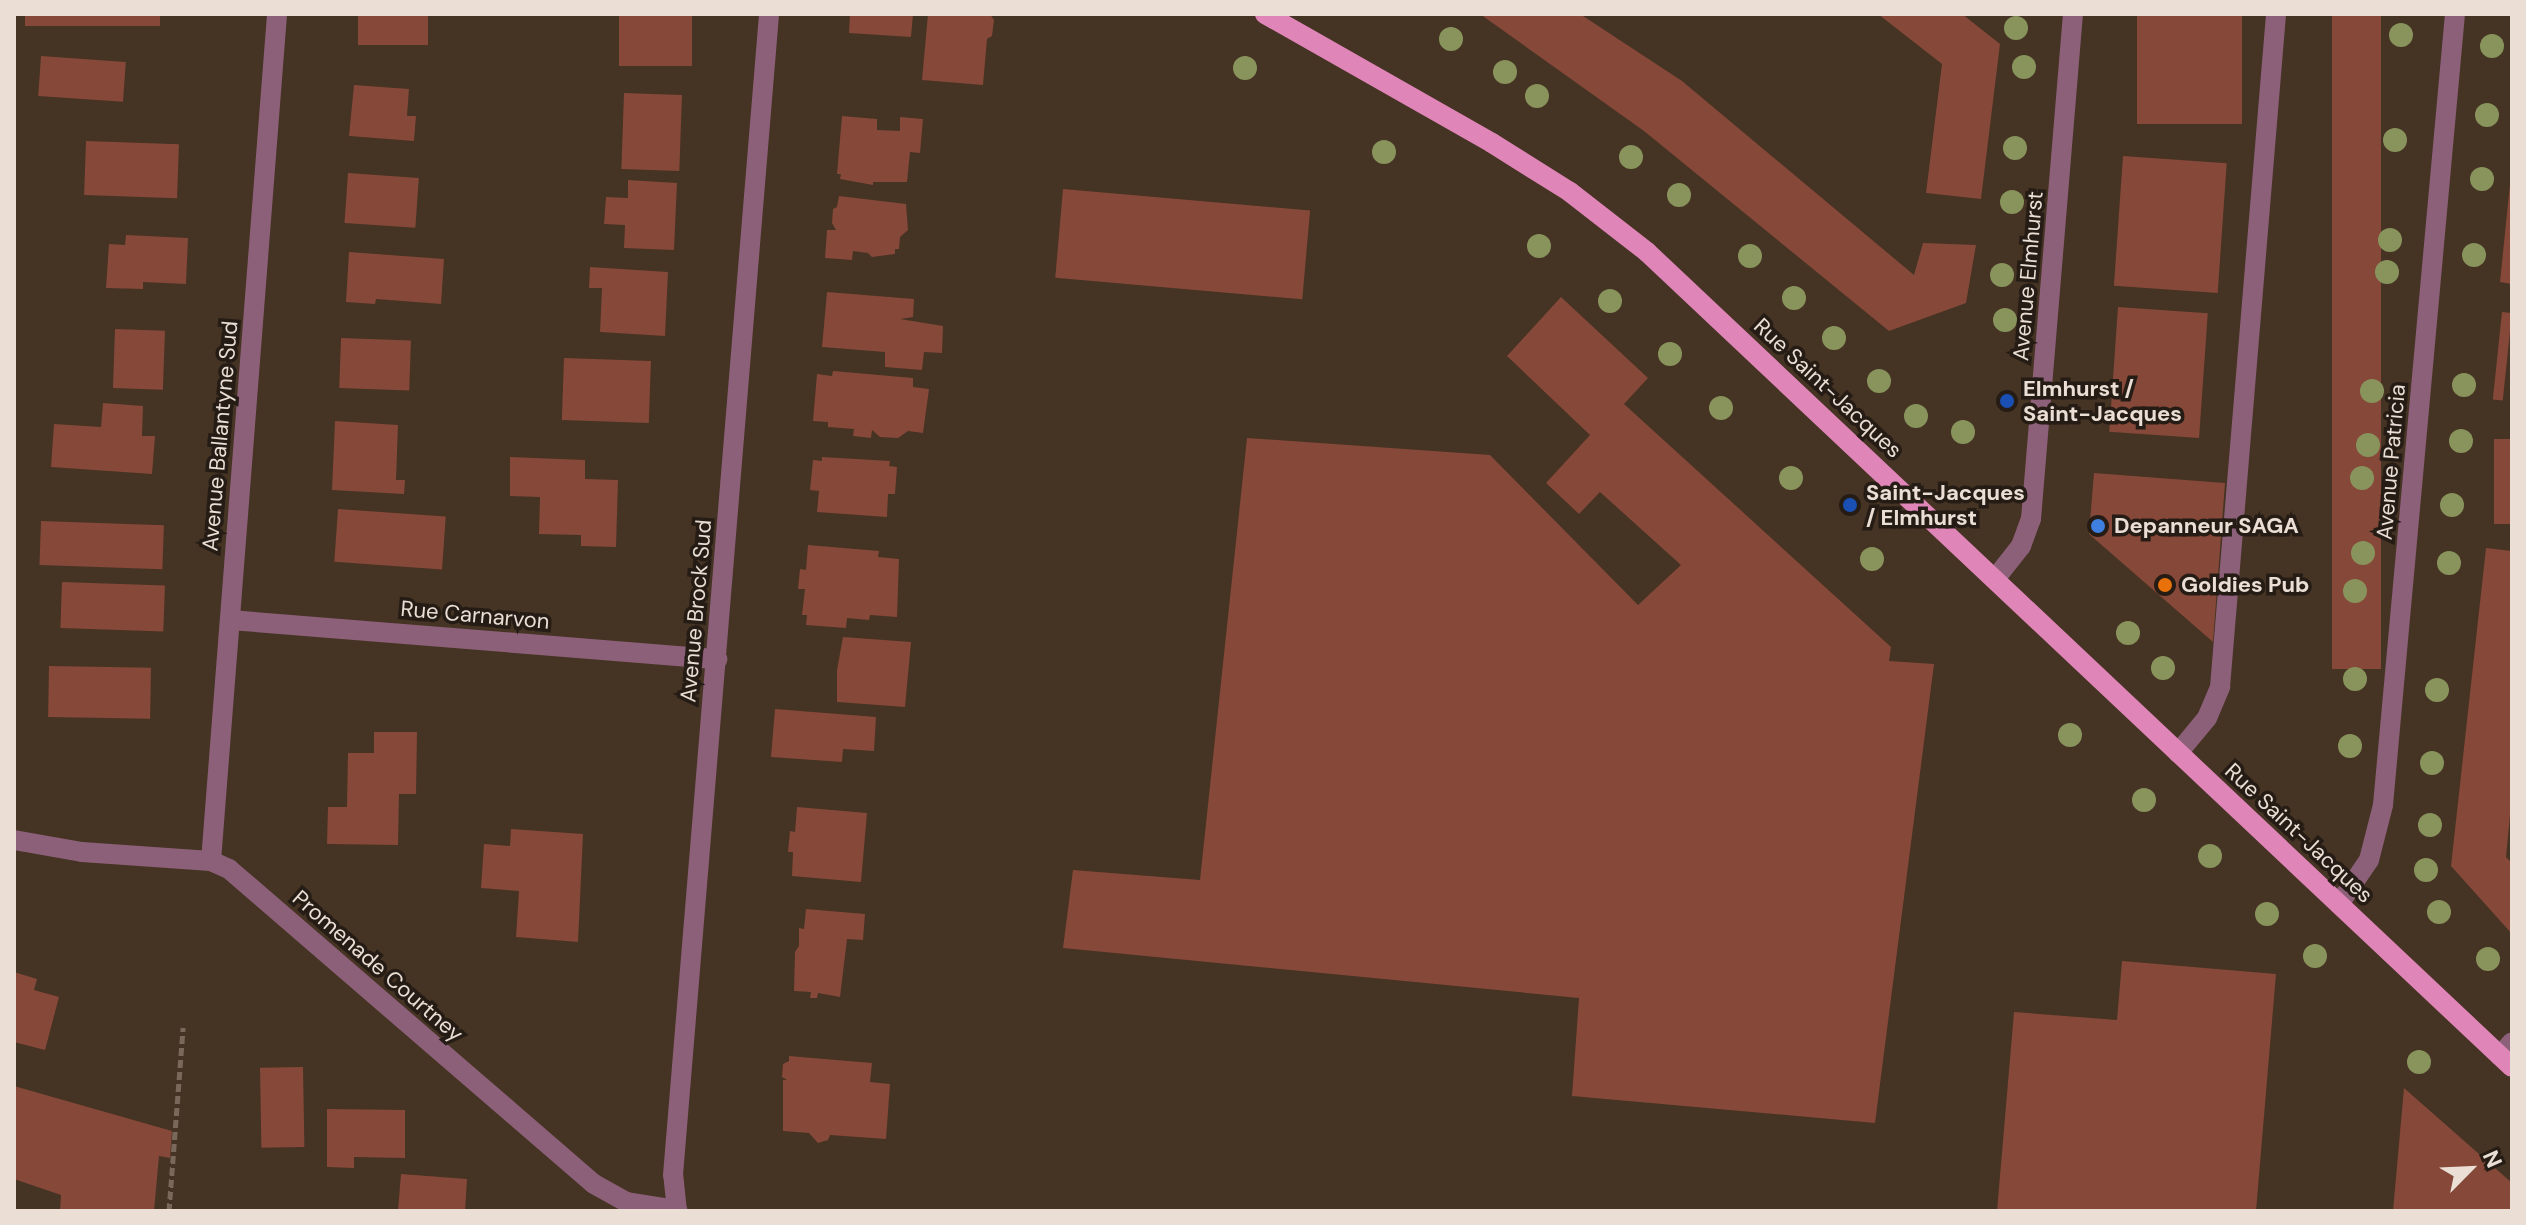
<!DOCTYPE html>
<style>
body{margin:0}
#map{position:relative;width:2526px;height:1225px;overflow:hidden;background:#453323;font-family:"DM Sans",sans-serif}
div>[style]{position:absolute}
.building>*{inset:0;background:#864839;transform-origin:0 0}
.path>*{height:5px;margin-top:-2.5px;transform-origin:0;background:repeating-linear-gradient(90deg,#79695b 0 8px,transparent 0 12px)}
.minor>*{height:20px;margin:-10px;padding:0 10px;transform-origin:10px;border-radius:10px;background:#8c6078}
.major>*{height:20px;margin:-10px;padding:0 10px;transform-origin:10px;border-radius:10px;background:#df85b8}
.trees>*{width:24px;height:24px;margin:-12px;border-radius:50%;background:#89945d}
.dots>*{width:22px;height:22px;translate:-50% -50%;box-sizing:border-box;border:4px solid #251c15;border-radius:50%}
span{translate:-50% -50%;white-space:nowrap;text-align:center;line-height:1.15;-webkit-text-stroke:7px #251c15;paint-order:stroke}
.street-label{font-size:22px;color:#eaded5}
.poi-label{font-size:22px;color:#eaded5;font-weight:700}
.left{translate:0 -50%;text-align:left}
.frame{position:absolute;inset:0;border:16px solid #eaded5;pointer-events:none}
.north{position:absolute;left:2430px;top:1129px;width:80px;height:80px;-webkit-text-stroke:6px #251c15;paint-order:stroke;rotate:66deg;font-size:22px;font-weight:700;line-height:32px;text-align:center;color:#eaded5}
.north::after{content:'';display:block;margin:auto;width:28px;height:36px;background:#eaded5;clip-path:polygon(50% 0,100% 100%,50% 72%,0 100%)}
</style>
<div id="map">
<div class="building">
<div style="left:25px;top:14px;width:135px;height:12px"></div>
<div style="left:358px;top:14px;width:70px;height:31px"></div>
<div style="left:619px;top:14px;width:73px;height:52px"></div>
<div style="clip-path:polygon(850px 14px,913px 14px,911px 37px,849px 33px)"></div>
<div style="clip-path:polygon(928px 14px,990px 14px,994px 20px,992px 36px,987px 39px,983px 85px,922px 80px)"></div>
<div style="clip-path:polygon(1480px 14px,1580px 14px,1682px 81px,1914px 275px,1923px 243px,1976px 245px,1966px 303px,1889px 331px,1644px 131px)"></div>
<div style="clip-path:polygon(1878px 14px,1962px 14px,2000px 44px,1981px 199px,1926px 193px,1942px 64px)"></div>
<div style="left:2137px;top:14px;width:105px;height:110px"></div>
<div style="left:2332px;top:14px;width:49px;height:655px"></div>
<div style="left:41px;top:56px;width:85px;height:40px;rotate:4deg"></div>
<div style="clip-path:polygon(354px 85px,409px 89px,407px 116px,416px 116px,414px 141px,349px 136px)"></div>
<div style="left:624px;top:93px;width:58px;height:76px;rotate:2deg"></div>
<div style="clip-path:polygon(842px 116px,877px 119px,877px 130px,900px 131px,900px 117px,923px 119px,920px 153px,910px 152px,907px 182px,873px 182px,873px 185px,840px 179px,841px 174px,837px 174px)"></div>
<div style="left:86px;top:141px;width:93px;height:54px;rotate:2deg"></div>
<div style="left:2123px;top:156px;width:104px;height:130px;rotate:4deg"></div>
<div style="left:348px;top:173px;width:71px;height:50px;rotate:4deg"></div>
<div style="clip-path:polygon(628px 180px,677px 183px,674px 250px,624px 248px,625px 225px,604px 224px,606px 197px,628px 198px)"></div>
<div style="clip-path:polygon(2510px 184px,2512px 185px,2512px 284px,2500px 282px)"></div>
<div style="left:1063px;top:189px;width:248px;height:89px;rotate:5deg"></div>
<div style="clip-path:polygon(839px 196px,906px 204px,908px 230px,900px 237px,899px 249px,895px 249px,895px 254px,872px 257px,868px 253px,853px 251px,852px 260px,825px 258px,827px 230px,836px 230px,832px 223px,833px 209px,837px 207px)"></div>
<div style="clip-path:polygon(126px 235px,188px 238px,186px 284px,143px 282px,143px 289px,106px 288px,109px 244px,125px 245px)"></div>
<div style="clip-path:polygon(349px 252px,444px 259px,441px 304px,376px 299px,375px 304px,346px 302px)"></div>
<div style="clip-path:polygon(590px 267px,668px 272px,665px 336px,600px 332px,602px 288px,589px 288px)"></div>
<div style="clip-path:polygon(827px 292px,914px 299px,913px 317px,900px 319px,943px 326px,942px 353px,924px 352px,922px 370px,885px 367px,885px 352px,822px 347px)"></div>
<div style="clip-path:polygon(1561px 297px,1648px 378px,1624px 404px,1891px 647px,1889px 661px,1934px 664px,1875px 1123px,1572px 1096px,1579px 998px,1063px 948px,1073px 870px,1200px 880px,1247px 438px,1490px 455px,1638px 605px,1681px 565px,1600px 492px,1579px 514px,1546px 483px,1590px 435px,1507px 356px)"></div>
<div style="left:2118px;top:307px;width:90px;height:125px;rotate:4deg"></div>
<div style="left:2502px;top:312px;width:10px;height:88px;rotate:6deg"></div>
<div style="left:115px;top:329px;width:50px;height:59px;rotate:2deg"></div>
<div style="left:341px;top:338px;width:70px;height:50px;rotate:2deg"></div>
<div style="left:564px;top:358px;width:87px;height:62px;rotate:2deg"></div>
<div style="clip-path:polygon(833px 371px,913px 378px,913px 387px,929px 389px,923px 433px,908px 431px,898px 438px,880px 437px,872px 430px,871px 438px,853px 436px,854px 429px,828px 427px,828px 422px,813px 421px,817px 374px,832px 376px)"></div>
<div style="clip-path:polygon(103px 403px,143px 406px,142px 436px,155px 436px,152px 474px,51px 467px,54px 424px,101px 427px)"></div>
<div style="clip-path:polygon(335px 421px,398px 425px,396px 480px,405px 480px,404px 494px,332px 490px)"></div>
<div style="left:2494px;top:439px;width:18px;height:85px"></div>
<div style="clip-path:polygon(510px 457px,585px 460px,585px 479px,618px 480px,616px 547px,581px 546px,581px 535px,539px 534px,540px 497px,510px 496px)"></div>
<div style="clip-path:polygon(822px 457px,890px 461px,889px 466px,897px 467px,895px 494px,888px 494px,887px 517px,817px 512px,819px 491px,810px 490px,813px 460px,822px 461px)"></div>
<div style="clip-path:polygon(2094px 473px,2225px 483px,2213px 642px,2089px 534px)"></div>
<div style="left:338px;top:509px;width:108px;height:53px;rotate:4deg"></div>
<div style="left:41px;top:521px;width:123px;height:44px;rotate:2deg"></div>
<div style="clip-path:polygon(808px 545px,879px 551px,878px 557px,899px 559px,897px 617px,870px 615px,869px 620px,847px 618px,846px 628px,806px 625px,807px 615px,802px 615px,805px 589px,798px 589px,800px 569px,806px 570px)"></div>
<div style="clip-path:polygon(2486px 548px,2512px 551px,2512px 794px,2506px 857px,2512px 863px,2512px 934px,2451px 866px)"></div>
<div style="left:62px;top:582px;width:103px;height:46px;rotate:2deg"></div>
<div style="clip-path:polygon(843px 637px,911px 642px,905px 707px,837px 702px,837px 670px)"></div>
<div style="left:49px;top:666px;width:102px;height:51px;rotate:1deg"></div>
<div style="clip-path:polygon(775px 709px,876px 717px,874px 751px,843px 749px,842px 762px,771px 757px)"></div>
<div style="clip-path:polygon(374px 732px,417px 732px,416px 794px,399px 794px,398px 845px,327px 844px,328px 807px,347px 807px,348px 753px,374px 753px)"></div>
<div style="clip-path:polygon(797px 807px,867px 813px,861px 882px,792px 876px,793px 852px,788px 852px,790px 831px,795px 832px)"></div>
<div style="clip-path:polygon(511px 829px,583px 834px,578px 942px,516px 937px,519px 891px,481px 888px,484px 844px,510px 846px)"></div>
<div style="clip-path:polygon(806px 909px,865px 914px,863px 940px,847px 939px,840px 997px,818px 993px,817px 998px,810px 998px,811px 992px,794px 991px,795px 952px,799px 946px,799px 928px,804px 929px)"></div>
<div style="clip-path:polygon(2122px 961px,2276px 974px,2256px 1211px,1997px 1211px,2014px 1012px,2117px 1020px)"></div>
<div style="clip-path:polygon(14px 972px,37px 979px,34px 990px,59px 997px,45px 1050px,14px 1042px)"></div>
<div style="clip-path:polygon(789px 1056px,872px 1063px,870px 1082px,890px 1084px,886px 1139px,830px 1135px,828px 1140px,818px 1143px,809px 1133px,783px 1131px,783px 1080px,787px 1080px,782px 1077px,783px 1064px,789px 1061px)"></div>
<div style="left:303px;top:1067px;width:80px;height:43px;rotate:89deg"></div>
<div style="clip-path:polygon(14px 1086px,172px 1131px,170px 1158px,159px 1156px,154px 1211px,60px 1211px,61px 1195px,14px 1179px)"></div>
<div style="clip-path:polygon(2404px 1088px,2512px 1183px,2512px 1211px,2393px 1211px)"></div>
<div style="clip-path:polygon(327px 1109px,405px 1110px,405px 1158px,354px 1157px,354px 1168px,327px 1167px)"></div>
<div style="clip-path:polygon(401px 1174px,467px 1179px,465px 1211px,398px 1211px)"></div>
</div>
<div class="path">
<div style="left:169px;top:1211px;width:184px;rotate:-85.6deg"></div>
</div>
<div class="minor">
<div style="left:1995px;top:579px;width:42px;rotate:-51.8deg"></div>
<div style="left:2021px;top:546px;width:29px;rotate:-70deg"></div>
<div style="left:2031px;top:519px;width:507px;rotate:-85.25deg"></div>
<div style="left:230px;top:620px;width:489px;rotate:4.6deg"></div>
<div style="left:2178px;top:753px;width:45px;rotate:-50.4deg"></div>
<div style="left:2207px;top:718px;width:34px;rotate:-67deg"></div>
<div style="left:2220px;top:687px;width:675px;rotate:-85.24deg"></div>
<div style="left:14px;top:840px;width:69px;rotate:10deg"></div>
<div style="left:82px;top:852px;width:129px;rotate:4deg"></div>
<div style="left:211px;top:861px;width:20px;rotate:24deg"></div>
<div style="left:229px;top:869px;width:482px;rotate:40.8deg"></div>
<div style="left:594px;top:1184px;width:38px;rotate:29deg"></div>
<div style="left:627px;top:1202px;width:51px;rotate:9.1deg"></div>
<div style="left:211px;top:861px;width:850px;rotate:-85.54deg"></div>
<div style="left:2339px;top:904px;width:53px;rotate:-55.7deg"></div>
<div style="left:2369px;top:860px;width:57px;rotate:-75.7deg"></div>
<div style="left:2383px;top:805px;width:794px;rotate:-84.8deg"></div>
<div style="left:2500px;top:1056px;width:18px;rotate:-49deg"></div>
<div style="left:677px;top:1211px;width:36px;rotate:-96deg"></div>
<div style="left:673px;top:1175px;width:1165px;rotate:-85.27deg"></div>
</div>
<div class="major">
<div style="left:1265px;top:14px;width:261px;rotate:29.6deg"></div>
<div style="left:1492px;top:143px;width:92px;rotate:32.1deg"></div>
<div style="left:1570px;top:192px;width:98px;rotate:37.9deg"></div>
<div style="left:1647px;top:252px;width:1188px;rotate:43.3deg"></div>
</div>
<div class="trees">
<div style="left:2016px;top:28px"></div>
<div style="left:2401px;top:35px"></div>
<div style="left:1451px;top:39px"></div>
<div style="left:2492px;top:46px"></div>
<div style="left:2024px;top:67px"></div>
<div style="left:1245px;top:68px"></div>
<div style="left:1505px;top:72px"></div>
<div style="left:1537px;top:96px"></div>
<div style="left:2487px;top:115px"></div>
<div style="left:2395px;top:140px"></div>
<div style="left:2015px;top:148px"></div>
<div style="left:1384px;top:152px"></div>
<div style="left:1631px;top:157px"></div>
<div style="left:2482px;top:179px"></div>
<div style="left:1679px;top:195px"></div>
<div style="left:2012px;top:202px"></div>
<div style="left:2390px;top:240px"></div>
<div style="left:1539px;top:246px"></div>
<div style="left:2474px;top:255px"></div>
<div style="left:1750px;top:256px"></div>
<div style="left:2387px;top:272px"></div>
<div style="left:2002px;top:275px"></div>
<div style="left:1794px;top:298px"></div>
<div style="left:1610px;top:301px"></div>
<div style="left:2005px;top:320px"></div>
<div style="left:1834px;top:338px"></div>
<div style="left:1670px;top:354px"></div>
<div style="left:1879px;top:381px"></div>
<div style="left:2464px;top:385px"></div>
<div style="left:2372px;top:391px"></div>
<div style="left:1721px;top:408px"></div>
<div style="left:1916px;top:416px"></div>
<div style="left:1963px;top:432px"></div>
<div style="left:2461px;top:441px"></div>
<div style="left:2368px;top:445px"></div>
<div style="left:1791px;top:478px"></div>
<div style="left:2362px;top:478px"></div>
<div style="left:2452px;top:505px"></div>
<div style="left:2363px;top:553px"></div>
<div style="left:1872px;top:559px"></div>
<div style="left:2449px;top:563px"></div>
<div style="left:2355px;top:591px"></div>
<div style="left:2128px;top:633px"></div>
<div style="left:2163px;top:668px"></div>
<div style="left:2355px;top:679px"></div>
<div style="left:2437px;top:690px"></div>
<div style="left:2070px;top:735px"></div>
<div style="left:2350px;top:746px"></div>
<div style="left:2432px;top:763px"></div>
<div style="left:2144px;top:800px"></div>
<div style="left:2430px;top:825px"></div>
<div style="left:2210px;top:856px"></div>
<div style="left:2426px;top:870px"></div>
<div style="left:2439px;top:912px"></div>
<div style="left:2267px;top:914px"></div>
<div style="left:2315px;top:956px"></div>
<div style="left:2488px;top:959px"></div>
<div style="left:2419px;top:1062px"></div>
</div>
<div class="dots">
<div style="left:2007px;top:401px;background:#1a4fb4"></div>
<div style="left:1850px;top:505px;background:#1a4fb4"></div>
<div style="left:2098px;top:526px;background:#3f7fe0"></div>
<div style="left:2165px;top:585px;background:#e8710a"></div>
</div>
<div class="street-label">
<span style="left:2028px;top:276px;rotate:-85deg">Avenue Elmhurst</span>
<span style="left:1828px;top:388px;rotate:43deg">Rue Saint-Jacques</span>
<span style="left:220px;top:436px;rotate:-85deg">Avenue Ballantyne Sud</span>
<span style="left:2391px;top:462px;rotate:-85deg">Avenue Patricia</span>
<span style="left:696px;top:611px;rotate:-85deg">Avenue Brock Sud</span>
<span style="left:475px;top:615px;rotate:5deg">Rue Carnarvon</span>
<span style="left:2299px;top:833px;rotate:43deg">Rue Saint-Jacques</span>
<span style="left:378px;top:966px;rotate:41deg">Promenade Courtney</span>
</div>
<div class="poi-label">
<span class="left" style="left:2023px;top:401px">Elmhurst /<br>Saint-Jacques</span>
<span class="left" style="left:1866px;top:505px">Saint-Jacques<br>/ Elmhurst</span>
<span class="left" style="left:2114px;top:526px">Depanneur SAGA</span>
<span class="left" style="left:2181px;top:585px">Goldies Pub</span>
</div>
<div class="frame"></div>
<div class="north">N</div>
</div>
